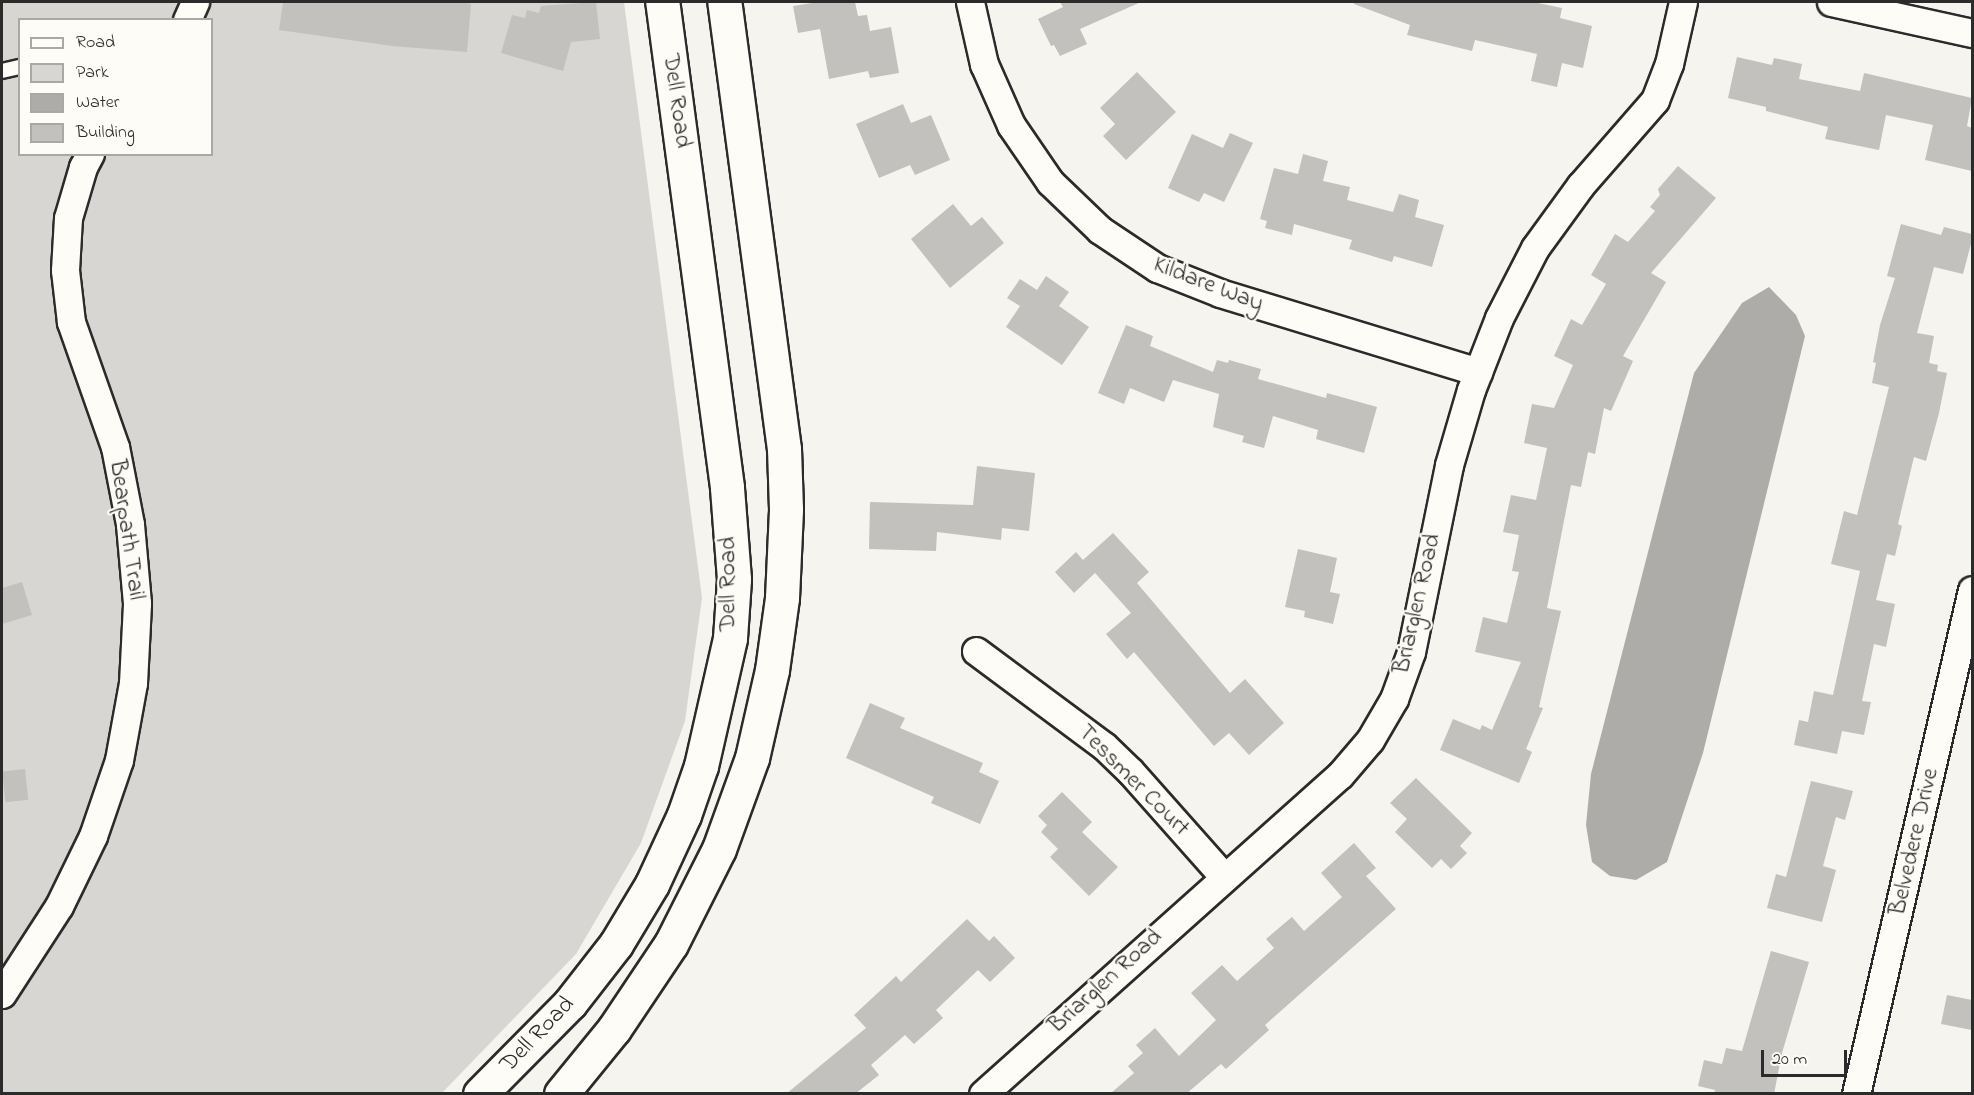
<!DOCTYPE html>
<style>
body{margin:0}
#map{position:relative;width:1974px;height:1095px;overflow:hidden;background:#f5f4ef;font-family:"Indie Flower",sans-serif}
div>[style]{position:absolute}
.green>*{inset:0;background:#d7d6d2}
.water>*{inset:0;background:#adaca9}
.building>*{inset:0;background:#c2c1be;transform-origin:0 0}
.roads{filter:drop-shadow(2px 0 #2b2b2b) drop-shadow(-2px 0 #2b2b2b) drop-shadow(0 2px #2b2b2b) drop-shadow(0 -2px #2b2b2b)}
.lane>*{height:14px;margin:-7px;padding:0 7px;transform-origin:7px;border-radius:7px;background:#fdfcf7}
.street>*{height:27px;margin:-13.5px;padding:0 13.5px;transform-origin:13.5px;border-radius:13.5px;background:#fdfcf7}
.secondary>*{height:33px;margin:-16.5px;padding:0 16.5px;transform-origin:16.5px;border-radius:16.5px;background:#fdfcf7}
span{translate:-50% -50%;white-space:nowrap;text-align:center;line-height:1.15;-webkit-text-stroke:4.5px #fdfcf7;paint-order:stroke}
.street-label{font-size:24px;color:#2b2b2b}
.frame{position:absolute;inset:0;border:3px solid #2b2b2b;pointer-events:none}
.legend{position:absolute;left:18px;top:18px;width:195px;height:138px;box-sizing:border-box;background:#fdfcf7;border:2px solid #a9a8a5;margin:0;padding:8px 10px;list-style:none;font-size:18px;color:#2b2b2b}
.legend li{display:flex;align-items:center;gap:12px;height:30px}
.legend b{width:30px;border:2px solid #a9a8a5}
.scale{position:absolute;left:1761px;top:1050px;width:86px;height:27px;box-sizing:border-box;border:3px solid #2b2b2b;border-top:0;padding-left:8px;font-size:18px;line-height:21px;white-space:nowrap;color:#2b2b2b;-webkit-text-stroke:4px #fdfcf7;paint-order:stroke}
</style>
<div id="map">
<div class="green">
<div style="clip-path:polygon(evenodd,2px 2px,624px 2px,702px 598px,685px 721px,641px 843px,576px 954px,442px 1093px,2px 1094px,2px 2px,20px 20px,212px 20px,212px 154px,20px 154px,20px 20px)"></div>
</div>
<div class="water">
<div style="clip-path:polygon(1769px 287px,1796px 315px,1805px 336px,1703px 753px,1667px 862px,1636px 880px,1610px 876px,1592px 862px,1586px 825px,1591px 774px,1694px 373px,1742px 303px)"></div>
</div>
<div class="building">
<div style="clip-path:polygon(283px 2px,463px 2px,471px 4px,467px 52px,392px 46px,279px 30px)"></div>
<div style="clip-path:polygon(596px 2px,600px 39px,571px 42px,563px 71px,501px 53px,512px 15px,525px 18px,527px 10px,539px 13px,541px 6px)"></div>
<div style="clip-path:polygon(819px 2px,855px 2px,858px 16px,867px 15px,870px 31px,891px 27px,899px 73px,870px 78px,868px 71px,829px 79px,820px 29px,798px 33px,793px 6px)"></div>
<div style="clip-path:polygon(1060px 2px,1141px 2px,1080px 29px,1087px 44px,1060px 56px,1054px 45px,1051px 46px,1038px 19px,1063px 7px)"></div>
<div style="clip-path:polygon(1354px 2px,1533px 2px,1562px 8px,1560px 18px,1592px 26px,1583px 68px,1562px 63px,1557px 87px,1531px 81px,1537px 54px,1475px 40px,1472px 51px,1407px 35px,1410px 25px,1354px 4px)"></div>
<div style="clip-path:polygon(1737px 57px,1772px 65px,1774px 58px,1802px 64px,1799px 79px,1860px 91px,1864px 73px,1972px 98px,1967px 126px,1972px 128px,1972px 171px,1925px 160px,1933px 125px,1886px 115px,1879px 150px,1825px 139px,1828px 127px,1766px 111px,1766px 107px,1728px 98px)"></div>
<div style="clip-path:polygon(1137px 72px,1176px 112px,1126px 160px,1103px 136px,1115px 124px,1100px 108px)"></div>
<div style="clip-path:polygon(903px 104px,911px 123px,931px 115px,950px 160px,915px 175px,910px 165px,879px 178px,856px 124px)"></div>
<div style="clip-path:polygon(1230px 133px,1253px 143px,1224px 202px,1204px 193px,1199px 202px,1168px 188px,1192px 134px,1223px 148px)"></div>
<div style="clip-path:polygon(1303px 154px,1328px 161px,1323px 181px,1350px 187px,1347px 200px,1393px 212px,1399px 194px,1419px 200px,1415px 217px,1444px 225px,1432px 267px,1394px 256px,1392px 262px,1349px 249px,1352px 240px,1294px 224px,1292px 235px,1265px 228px,1267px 221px,1260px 219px,1274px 168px,1298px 174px)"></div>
<div style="clip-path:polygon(1678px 166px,1716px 198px,1651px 273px,1666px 282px,1623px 356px,1633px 361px,1611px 411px,1604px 408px,1595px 454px,1588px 452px,1581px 487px,1571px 485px,1547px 608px,1561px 611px,1539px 707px,1543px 708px,1526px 749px,1532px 752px,1519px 783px,1440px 750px,1453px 719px,1480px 730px,1482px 725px,1492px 730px,1521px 662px,1475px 652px,1483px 617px,1507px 623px,1519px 572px,1512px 571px,1519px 535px,1503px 532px,1511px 495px,1536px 500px,1547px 448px,1524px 443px,1532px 404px,1554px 408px,1573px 365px,1554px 356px,1571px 319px,1582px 325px,1606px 284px,1591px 275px,1615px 234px,1628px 242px,1655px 211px,1650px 207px,1660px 195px,1658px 189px)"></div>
<div style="clip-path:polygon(953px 204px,971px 226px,982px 217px,1004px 243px,950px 288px,911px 239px)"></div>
<div style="clip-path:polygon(1901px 224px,1941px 235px,1944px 227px,1972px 234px,1972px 240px,1963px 274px,1934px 267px,1917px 333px,1934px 336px,1929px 363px,1938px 365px,1937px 371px,1947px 373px,1939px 413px,1926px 461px,1914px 457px,1898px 524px,1902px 526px,1895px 556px,1887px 554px,1876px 600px,1895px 604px,1886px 647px,1874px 644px,1862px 701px,1871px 702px,1864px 735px,1842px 731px,1837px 754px,1794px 745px,1799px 720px,1808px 722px,1814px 691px,1833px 695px,1860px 571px,1831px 564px,1844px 511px,1857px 515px,1889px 387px,1872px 383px,1876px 363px,1873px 362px,1880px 325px,1895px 278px,1887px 276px)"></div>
<div style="clip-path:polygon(1046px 276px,1069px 292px,1059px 306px,1089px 327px,1062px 365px,1006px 327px,1020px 306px,1007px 298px,1020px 279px,1037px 290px)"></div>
<div style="clip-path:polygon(1126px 325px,1153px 336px,1150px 346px,1213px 372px,1217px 360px,1228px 363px,1229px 360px,1261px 369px,1258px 379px,1326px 398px,1327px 393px,1377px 407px,1364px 453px,1316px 439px,1318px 430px,1273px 416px,1264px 448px,1242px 442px,1244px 436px,1213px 427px,1219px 394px,1173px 380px,1164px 402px,1130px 388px,1124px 404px,1098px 393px)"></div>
<div style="clip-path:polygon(977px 466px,1035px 473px,1029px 531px,1002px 528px,1001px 540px,937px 532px,936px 551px,869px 549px,870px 502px,973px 505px)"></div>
<div style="clip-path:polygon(1113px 533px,1149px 572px,1137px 583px,1230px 693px,1245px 679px,1284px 723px,1249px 755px,1229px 733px,1214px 746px,1134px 652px,1127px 659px,1106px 634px,1131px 613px,1095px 573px,1074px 593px,1055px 572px,1076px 552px,1083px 560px)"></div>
<div style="clip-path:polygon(1298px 549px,1337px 558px,1330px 592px,1340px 594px,1333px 624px,1304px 617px,1305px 611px,1285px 607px)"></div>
<div style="clip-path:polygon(22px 582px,32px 615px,2px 624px,2px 588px)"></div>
<div style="clip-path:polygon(870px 703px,905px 718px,900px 728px,983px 763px,979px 772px,999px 781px,980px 824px,931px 803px,934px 797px,846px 758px)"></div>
<div style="left:25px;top:769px;width:31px;height:23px;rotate:84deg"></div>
<div style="clip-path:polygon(1416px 778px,1472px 833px,1460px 846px,1467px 853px,1451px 869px,1441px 859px,1432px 868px,1395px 832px,1407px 819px,1390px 803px)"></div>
<div style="clip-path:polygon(1811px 781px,1853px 791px,1845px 820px,1836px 817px,1823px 866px,1836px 870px,1822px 922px,1767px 908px,1776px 874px,1786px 877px)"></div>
<div style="clip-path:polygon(1062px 792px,1092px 822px,1082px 832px,1118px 867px,1089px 896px,1050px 857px,1058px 849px,1041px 832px,1047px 825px,1038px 816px)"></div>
<div style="clip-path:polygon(1354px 843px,1376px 868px,1366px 876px,1396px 909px,1265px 1025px,1269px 1030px,1226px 1069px,1221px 1064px,1186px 1094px,1110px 1094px,1134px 1073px,1128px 1066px,1143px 1053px,1136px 1045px,1155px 1028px,1179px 1056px,1216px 1020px,1191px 993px,1222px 965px,1237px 981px,1274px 948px,1266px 939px,1292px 917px,1304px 931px,1342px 897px,1321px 873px)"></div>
<div style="clip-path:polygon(967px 919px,989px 941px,994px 936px,1015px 958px,990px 982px,978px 970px,936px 1010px,943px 1018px,914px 1044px,905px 1035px,871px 1065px,879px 1075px,855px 1094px,786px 1094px,866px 1028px,854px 1015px,896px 976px,901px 982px)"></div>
<div style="clip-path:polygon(1771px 951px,1809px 962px,1782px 1053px,1774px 1094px,1714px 1094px,1715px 1090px,1698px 1086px,1704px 1060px,1722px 1064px,1726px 1048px,1742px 1051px)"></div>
<div style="clip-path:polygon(1947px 995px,1972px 1000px,1972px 1030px,1941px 1024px)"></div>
</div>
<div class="roads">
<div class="lane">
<div style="left:2px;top:71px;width:18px;rotate:-13deg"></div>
</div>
<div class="street">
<div style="left:970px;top:2px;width:64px;rotate:77.3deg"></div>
<div style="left:984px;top:64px;width:67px;rotate:66.1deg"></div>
<div style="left:1011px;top:125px;width:69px;rotate:55.6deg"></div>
<div style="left:1050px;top:182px;width:69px;rotate:43.8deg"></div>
<div style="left:1100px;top:230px;width:69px;rotate:33.7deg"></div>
<div style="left:1157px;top:268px;width:68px;rotate:21.6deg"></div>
<div style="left:1220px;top:293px;width:270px;rotate:17deg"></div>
<div style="left:1831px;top:2px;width:144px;rotate:12.4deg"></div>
<div style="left:187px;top:20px;width:20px;rotate:-66deg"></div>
<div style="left:976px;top:651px;width:159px;rotate:36.6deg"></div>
<div style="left:1104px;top:746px;width:36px;rotate:44deg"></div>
<div style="left:1130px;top:771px;width:142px;rotate:48.4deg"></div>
<div style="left:2px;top:994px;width:105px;rotate:-57.1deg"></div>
<div style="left:59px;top:906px;width:78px;rotate:-64.1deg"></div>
<div style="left:93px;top:836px;width:80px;rotate:-71.1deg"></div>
<div style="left:119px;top:760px;width:78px;rotate:-79.7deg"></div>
<div style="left:133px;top:683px;width:80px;rotate:-87.1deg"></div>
<div style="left:137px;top:603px;width:79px;rotate:-95.1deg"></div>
<div style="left:130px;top:524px;width:78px;rotate:-101deg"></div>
<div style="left:115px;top:447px;width:133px;rotate:-109.4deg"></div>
<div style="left:71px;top:322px;width:52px;rotate:-96.6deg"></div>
<div style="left:65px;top:270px;width:52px;rotate:-86.7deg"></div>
<div style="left:68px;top:218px;width:53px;rotate:-73.6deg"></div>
<div style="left:83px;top:167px;width:15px;rotate:-62deg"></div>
<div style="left:983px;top:1094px;width:479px;rotate:-41.8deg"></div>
<div style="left:1340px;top:775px;width:46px;rotate:-49.4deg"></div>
<div style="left:1370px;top:740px;width:48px;rotate:-59.7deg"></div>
<div style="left:1394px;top:699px;width:50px;rotate:-70.1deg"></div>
<div style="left:1411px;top:652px;width:191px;rotate:-78.5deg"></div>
<div style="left:1449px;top:465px;width:78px;rotate:-73.7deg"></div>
<div style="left:1471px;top:390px;width:77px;rotate:-68.7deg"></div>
<div style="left:1499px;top:318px;width:79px;rotate:-62.8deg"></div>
<div style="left:1535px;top:248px;width:77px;rotate:-54deg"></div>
<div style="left:1580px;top:186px;width:114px;rotate:-48.9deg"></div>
<div style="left:1655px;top:100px;width:39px;rotate:-69deg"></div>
<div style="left:1669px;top:64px;width:64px;rotate:-77.3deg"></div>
<div style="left:1856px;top:1094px;width:517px;rotate:-77.04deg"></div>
</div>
<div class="secondary">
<div style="left:480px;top:1094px;width:128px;rotate:-45.3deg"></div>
<div style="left:570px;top:1003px;width:75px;rotate:-52.1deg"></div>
<div style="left:616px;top:944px;width:70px;rotate:-59deg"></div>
<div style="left:652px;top:884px;width:76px;rotate:-65.1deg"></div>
<div style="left:684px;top:815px;width:52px;rotate:-70.9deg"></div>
<div style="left:701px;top:766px;width:131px;rotate:-77.2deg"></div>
<div style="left:730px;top:638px;width:59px;rotate:-86.1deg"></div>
<div style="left:734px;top:579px;width:92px;rotate:-94.4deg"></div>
<div style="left:727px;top:487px;width:489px;rotate:-97.6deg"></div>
<div style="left:561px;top:1094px;width:84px;rotate:-50.8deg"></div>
<div style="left:614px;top:1029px;width:102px;rotate:-56.2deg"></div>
<div style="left:671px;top:944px;width:106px;rotate:-63.2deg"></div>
<div style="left:719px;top:849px;width:97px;rotate:-70.1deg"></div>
<div style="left:752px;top:758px;width:90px;rotate:-77.2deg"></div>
<div style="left:772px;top:670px;width:73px;rotate:-82.1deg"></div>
<div style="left:782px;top:598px;width:89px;rotate:-87.4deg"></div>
<div style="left:786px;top:509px;width:60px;rotate:-91.9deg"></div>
<div style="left:784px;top:449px;width:451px;rotate:-97.6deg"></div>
</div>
</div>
<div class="street-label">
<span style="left:676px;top:101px;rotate:82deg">Dell Road</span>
<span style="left:1208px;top:285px;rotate:21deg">Kildare Way</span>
<span style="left:126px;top:530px;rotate:82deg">Bearpath Trail</span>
<span style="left:729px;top:584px;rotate:-90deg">Dell Road</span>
<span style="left:1418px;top:604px;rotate:-77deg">Briarglen Road</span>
<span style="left:1133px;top:781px;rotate:45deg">Tessmer Court</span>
<span style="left:1915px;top:842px;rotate:-77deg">Belvedere Drive</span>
<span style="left:1106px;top:982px;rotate:-42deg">Briarglen Road</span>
<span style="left:538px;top:1035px;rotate:-46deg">Dell Road</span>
</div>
<div class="frame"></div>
<ul class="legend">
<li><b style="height:8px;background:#fdfcf7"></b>Road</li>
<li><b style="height:16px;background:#d7d6d2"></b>Park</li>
<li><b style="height:16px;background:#adaca9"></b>Water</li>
<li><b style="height:16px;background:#c2c1be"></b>Building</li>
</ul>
<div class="scale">20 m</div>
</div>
